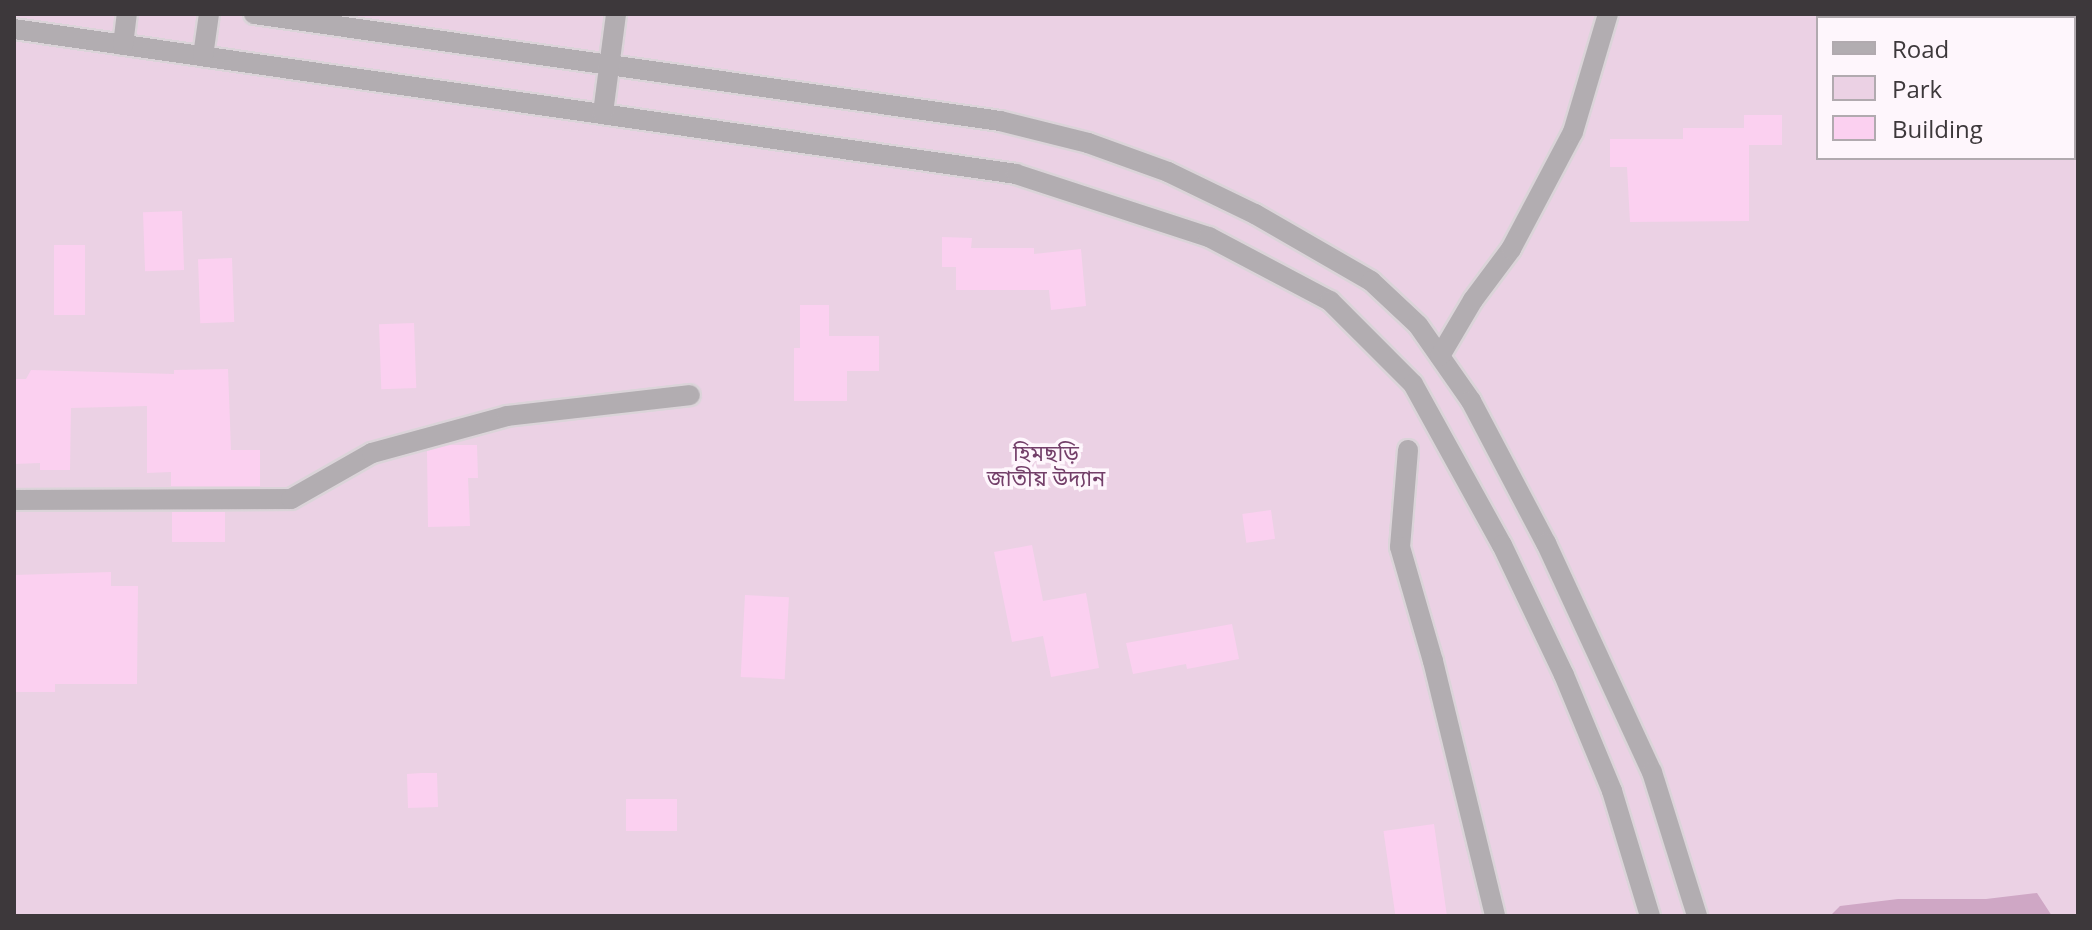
<!DOCTYPE html>
<meta charset="utf-8">
<style>
body{margin:0}
#map{position:relative;width:2092px;height:930px;overflow:hidden;background:#fef6fc;font-family:"Open Sans","Noto Sans Bengali",sans-serif}
div>[style]{position:absolute}
.green>*{inset:0;background:#ebd1e4}
.water>*{inset:0;background:#cfa7c5}
.building>*{inset:0;background:#fbd0f0;transform-origin:0 0}
.roads{filter:drop-shadow(2px 0 #dbd4d9) drop-shadow(-2px 0 #dbd4d9) drop-shadow(0 2px #dbd4d9) drop-shadow(0 -2px #dbd4d9)}
.minor>*{height:20px;margin:-10px;padding:0 10px;transform-origin:10px;border-radius:10px;background:#b2adb1}
span{translate:-50% -50%;white-space:nowrap;text-align:center;line-height:1.15;-webkit-text-stroke:7px #fef6fc;paint-order:stroke}
.park-label{font-size:22px;color:#733f69}
.frame{position:absolute;inset:0;border:16px solid #3d383b;pointer-events:none}
.legend{position:absolute;left:1816px;top:16px;width:260px;height:144px;box-sizing:border-box;background:#fef6fc;border:2px solid #b1aaaf;margin:0;padding:10px 14px;list-style:none;font-size:24px;color:#3d383b}
.legend li{display:flex;align-items:center;gap:16px;height:40px}
.legend b{width:40px;border:2px solid #b1aaaf}
</style>
<div id="map">
<div class="green">
<div style="clip-path:polygon(evenodd,14px 14px,2078px 14px,2078px 916px,14px 916px,14px 14px,1818px 18px,2074px 18px,2074px 158px,1818px 158px,1818px 18px)"></div>
</div>
<div class="water">
<div style="clip-path:polygon(2037px 893px,2052px 916px,1830px 916px,1840px 906px,1898px 899px,1986px 899px)"></div>
</div>
<div class="building">
<div style="clip-path:polygon(1744px 115px,1782px 115px,1782px 145px,1749px 145px,1749px 221px,1630px 222px,1627px 167px,1610px 167px,1610px 139px,1683px 139px,1683px 128px,1744px 128px)"></div>
<div style="left:182px;top:211px;width:59px;height:39px;rotate:88deg"></div>
<div style="clip-path:polygon(942px 237px,972px 238px,971px 248px,1034px 248px,1034px 254px,1081px 249px,1086px 306px,1051px 310px,1049px 290px,956px 290px,956px 267px,942px 267px)"></div>
<div style="left:54px;top:245px;width:31px;height:70px"></div>
<div style="left:232px;top:258px;width:64px;height:34px;rotate:88deg"></div>
<div style="clip-path:polygon(800px 305px,829px 305px,829px 336px,879px 336px,879px 371px,847px 371px,847px 401px,794px 401px,794px 348px,800px 348px)"></div>
<div style="left:414px;top:323px;width:65px;height:35px;rotate:88deg"></div>
<div style="clip-path:polygon(228px 369px,231px 450px,260px 450px,260px 486px,171px 486px,171px 472px,147px 473px,147px 406px,71px 408px,70px 470px,40px 470px,40px 463px,14px 464px,14px 379px,26px 379px,31px 370px,174px 374px,174px 370px)"></div>
<div style="clip-path:polygon(450px 445px,477px 445px,478px 478px,468px 478px,470px 526px,428px 527px,427px 451px)"></div>
<div style="left:1271px;top:510px;width:29px;height:29px;rotate:82deg"></div>
<div style="left:172px;top:512px;width:53px;height:30px"></div>
<div style="clip-path:polygon(1032px 545px,1043px 601px,1086px 593px,1099px 668px,1051px 677px,1043px 636px,1012px 642px,994px 552px)"></div>
<div style="clip-path:polygon(111px 572px,111px 586px,138px 586px,137px 684px,55px 684px,55px 692px,14px 692px,14px 575px)"></div>
<div style="left:745px;top:595px;width:44px;height:82px;rotate:3deg"></div>
<div style="clip-path:polygon(1232px 624px,1239px 659px,1187px 669px,1186px 664px,1133px 674px,1126px 643px)"></div>
<div style="clip-path:polygon(421px 773px,437px 773px,438px 807px,408px 808px,407px 774px)"></div>
<div style="left:626px;top:799px;width:51px;height:32px"></div>
<div style="left:1434px;top:824px;width:93px;height:51px;rotate:82deg"></div>
</div>
<div class="roads">
<div class="minor">
<div style="left:254px;top:14px;width:754px;rotate:8.16deg"></div>
<div style="left:1000px;top:121px;width:91px;rotate:14deg"></div>
<div style="left:1088px;top:143px;width:85px;rotate:19.9deg"></div>
<div style="left:1168px;top:172px;width:97px;rotate:25.8deg"></div>
<div style="left:1255px;top:214px;width:134px;rotate:30deg"></div>
<div style="left:1371px;top:281px;width:64px;rotate:43.1deg"></div>
<div style="left:1418px;top:325px;width:93px;rotate:55.1deg"></div>
<div style="left:1471px;top:401px;width:161px;rotate:62.2deg"></div>
<div style="left:1546px;top:543px;width:252px;rotate:65.2deg"></div>
<div style="left:1652px;top:772px;width:151px;rotate:72.6deg"></div>
<div style="left:14px;top:29px;width:1012px;rotate:8.23deg"></div>
<div style="left:1016px;top:174px;width:203px;rotate:18.1deg"></div>
<div style="left:1209px;top:237px;width:137px;rotate:27.9deg"></div>
<div style="left:1330px;top:301px;width:117px;rotate:45deg"></div>
<div style="left:1413px;top:384px;width:184px;rotate:61.1deg"></div>
<div style="left:1502px;top:545px;width:144px;rotate:64.5deg"></div>
<div style="left:1564px;top:675px;width:126px;rotate:67.5deg"></div>
<div style="left:1612px;top:791px;width:131px;rotate:73.1deg"></div>
<div style="left:123px;top:45px;width:31px;rotate:-83deg"></div>
<div style="left:203px;top:56px;width:42px;rotate:-81.9deg"></div>
<div style="left:603px;top:113px;width:100px;rotate:-82.5deg"></div>
<div style="left:1440px;top:356px;width:65px;rotate:-59.5deg"></div>
<div style="left:1473px;top:300px;width:64px;rotate:-53.3deg"></div>
<div style="left:1511px;top:249px;width:132px;rotate:-62.1deg"></div>
<div style="left:1573px;top:132px;width:123px;rotate:-73.5deg"></div>
<div style="left:1408px;top:450px;width:97px;rotate:94.7deg"></div>
<div style="left:1400px;top:547px;width:119px;rotate:73.9deg"></div>
<div style="left:1433px;top:661px;width:262px;rotate:76.3deg"></div>
<div style="left:14px;top:500px;width:277px;rotate:-0.2deg"></div>
<div style="left:291px;top:499px;width:93px;rotate:-29.6deg"></div>
<div style="left:372px;top:453px;width:140px;rotate:-15.3deg"></div>
<div style="left:507px;top:416px;width:184px;rotate:-6.5deg"></div>
</div>
</div>
<div class="park-label">
<span style="left:1046px;top:465px">হিমছড়ি<br>জাতীয় উদ্যান</span>
</div>
<div class="frame"></div>
<ul class="legend">
<li><b style="height:10px;background:#b2adb1"></b>Road</li>
<li><b style="height:22px;background:#ebd1e4"></b>Park</li>
<li><b style="height:22px;background:#fbd0f0"></b>Building</li>
</ul>
</div>
